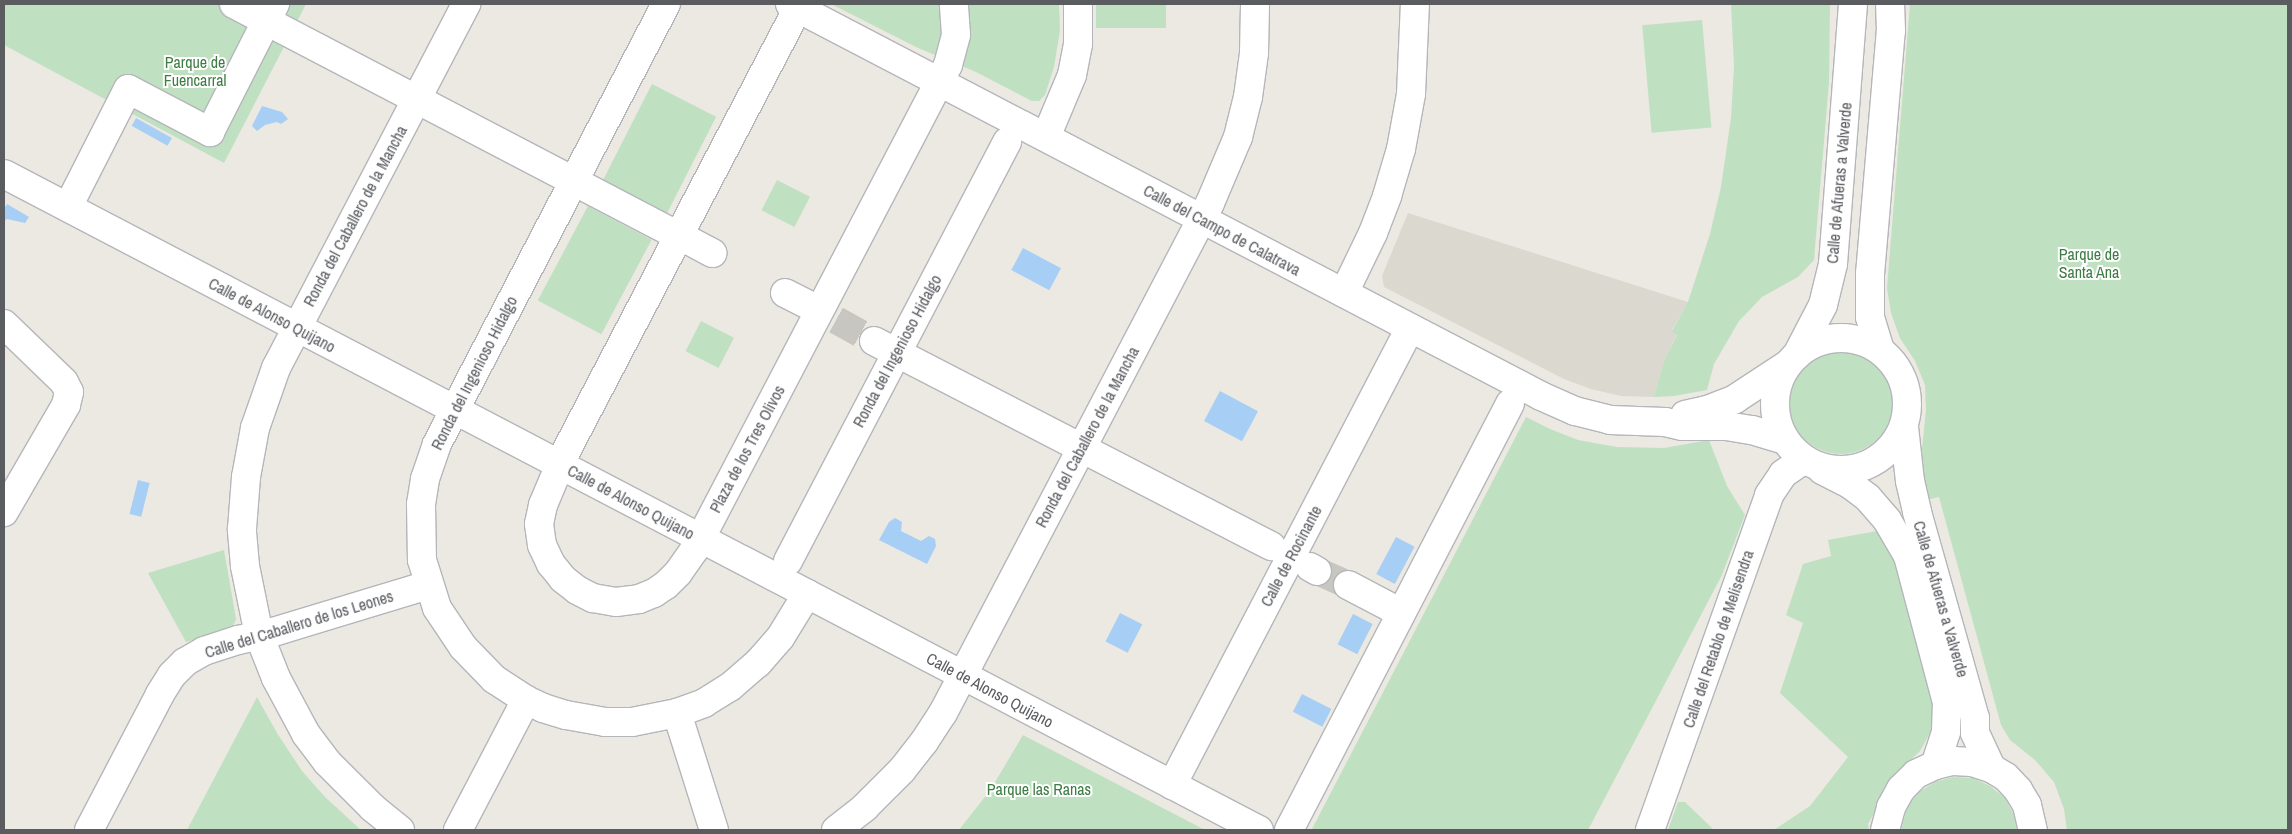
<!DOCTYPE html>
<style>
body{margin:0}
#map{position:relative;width:2292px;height:834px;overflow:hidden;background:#ebe9e1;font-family:"Archivo Narrow",sans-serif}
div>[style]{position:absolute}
.education>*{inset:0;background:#dad8cf}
.green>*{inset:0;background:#c0e0c2;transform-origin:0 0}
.round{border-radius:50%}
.water>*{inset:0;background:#a7cef5;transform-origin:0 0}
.minor-tunnel>*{height:28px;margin-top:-14px;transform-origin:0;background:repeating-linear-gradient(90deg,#c7c6c1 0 28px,transparent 0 42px)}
.roads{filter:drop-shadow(1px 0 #b4b6ba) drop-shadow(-1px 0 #b4b6ba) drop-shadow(0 1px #b4b6ba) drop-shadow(0 -1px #b4b6ba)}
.minor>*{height:28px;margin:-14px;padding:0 14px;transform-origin:14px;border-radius:14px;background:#fff}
.minor>.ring{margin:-14px;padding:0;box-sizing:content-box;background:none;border:28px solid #fff;border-radius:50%}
span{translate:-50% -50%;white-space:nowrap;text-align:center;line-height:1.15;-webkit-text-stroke:4px #fff;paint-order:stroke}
.park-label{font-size:16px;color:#3d7c43}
.street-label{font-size:16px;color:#5a5c60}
.frame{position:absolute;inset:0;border:5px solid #5a5c60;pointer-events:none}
</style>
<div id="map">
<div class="education">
<div style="clip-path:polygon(1408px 213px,1688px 302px,1672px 330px,1677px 334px,1664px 361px,1654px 397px,1621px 396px,1591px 389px,1564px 379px,1384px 287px,1382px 276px)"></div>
</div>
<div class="green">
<div style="clip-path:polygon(4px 4px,306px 4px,224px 163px,4px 45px)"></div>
<div style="clip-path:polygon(831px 4px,1059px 4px,1060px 30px,1054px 67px,1045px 95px,1039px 101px,1032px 101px,976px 72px,918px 48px)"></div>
<div style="left:1096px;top:4px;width:70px;height:24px"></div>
<div style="clip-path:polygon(1731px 4px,1830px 4px,1829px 82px,1814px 260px,1798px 277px,1762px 297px,1739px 321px,1714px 364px,1707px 390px,1674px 396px,1654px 397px,1664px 361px,1677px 335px,1672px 331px,1688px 302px,1710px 234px,1721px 187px,1731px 118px,1734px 66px)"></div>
<div style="clip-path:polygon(1910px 4px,2288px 4px,2288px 830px,2067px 830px,2064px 809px,2054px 782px,2035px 760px,2010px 740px,2001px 725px,1939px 497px,1926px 500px,1920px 469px,1926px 410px,1925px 385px,1915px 361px,1900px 338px,1891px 313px,1887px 288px)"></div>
<div style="left:1702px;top:20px;width:108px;height:60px;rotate:85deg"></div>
<div style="left:652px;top:84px;width:72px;height:108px;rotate:27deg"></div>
<div style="left:777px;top:180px;width:37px;height:34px;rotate:27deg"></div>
<div style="left:588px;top:206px;width:72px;height:107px;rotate:28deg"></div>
<div style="left:701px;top:321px;width:37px;height:34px;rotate:27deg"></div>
<div class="round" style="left:1789px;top:350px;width:104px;height:104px"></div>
<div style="clip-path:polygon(1526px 417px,1550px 429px,1578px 440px,1617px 447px,1664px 448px,1709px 440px,1727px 486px,1745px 515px,1721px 577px,1588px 830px,1314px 830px,1312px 829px)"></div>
<div style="clip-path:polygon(1877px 531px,1888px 547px,1900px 571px,1935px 702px,1931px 731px,1920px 751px,1897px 773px,1868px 824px,1869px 830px,1774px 830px,1810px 806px,1848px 757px,1780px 693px,1803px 623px,1786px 615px,1803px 564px,1831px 556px,1828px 540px)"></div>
<div style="clip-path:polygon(224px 550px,236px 619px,232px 628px,186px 642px,148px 573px)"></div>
<div style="clip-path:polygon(257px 697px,277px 733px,302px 771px,325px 797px,361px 830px,187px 830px)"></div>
<div style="clip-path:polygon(1023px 735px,1205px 830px,959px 830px,991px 789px)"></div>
<div style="clip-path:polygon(1953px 777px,1973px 778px,1990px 786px,2005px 798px,2014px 815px,2017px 830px,1901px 830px,1907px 807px,1919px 792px,1935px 782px)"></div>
<div style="clip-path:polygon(1678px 802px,1685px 802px,1714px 830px,1668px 830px)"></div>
</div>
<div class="water">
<div style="clip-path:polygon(262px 106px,282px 112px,288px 119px,281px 124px,277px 122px,265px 125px,257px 131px,252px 126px)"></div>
<div style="left:136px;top:118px;width:41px;height:9px;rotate:29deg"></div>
<div style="clip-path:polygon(7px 204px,29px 217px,25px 223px,7px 219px,4px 221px,4px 209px)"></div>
<div style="left:1023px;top:248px;width:43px;height:25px;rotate:28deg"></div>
<div style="left:1220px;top:391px;width:43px;height:34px;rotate:28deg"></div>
<div style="left:138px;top:480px;width:12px;height:35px;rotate:14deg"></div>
<div style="clip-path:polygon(895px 518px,902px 522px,901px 531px,921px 541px,929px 536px,935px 539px,936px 546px,927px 564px,879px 540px,889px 522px)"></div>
<div style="left:1396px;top:537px;width:21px;height:42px;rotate:28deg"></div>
<div style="left:1120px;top:613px;width:25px;height:32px;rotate:27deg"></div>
<div style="left:1353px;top:614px;width:22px;height:34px;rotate:27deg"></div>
<div style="left:1302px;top:694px;width:33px;height:20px;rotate:27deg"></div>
</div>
<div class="minor-tunnel">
<div style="left:836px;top:320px;width:43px;rotate:28.9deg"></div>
<div style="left:1317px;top:571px;width:34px;rotate:24deg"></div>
</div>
<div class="roads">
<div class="minor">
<div style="left:234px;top:4px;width:194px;rotate:27.6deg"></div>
<div style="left:666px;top:4px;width:496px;rotate:117.5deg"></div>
<div style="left:437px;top:444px;width:37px;rotate:109deg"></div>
<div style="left:425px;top:479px;width:25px;rotate:99deg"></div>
<div style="left:421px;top:504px;width:56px;rotate:89deg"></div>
<div style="left:422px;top:560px;width:50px;rotate:72.6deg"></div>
<div style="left:437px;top:608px;width:47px;rotate:56.3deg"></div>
<div style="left:463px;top:647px;width:45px;rotate:45.9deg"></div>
<div style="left:494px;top:679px;width:38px;rotate:33deg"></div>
<div style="left:526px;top:700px;width:19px;rotate:25deg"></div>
<div style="left:543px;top:708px;width:24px;rotate:17deg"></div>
<div style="left:566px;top:715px;width:40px;rotate:10deg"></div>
<div style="left:605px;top:722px;width:27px"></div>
<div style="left:632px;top:722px;width:46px;rotate:-11.3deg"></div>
<div style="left:677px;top:713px;width:29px;rotate:-20deg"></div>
<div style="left:704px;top:703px;width:31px;rotate:-32deg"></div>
<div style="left:730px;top:687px;width:37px;rotate:-41deg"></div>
<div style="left:758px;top:663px;width:33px;rotate:-49deg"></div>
<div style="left:780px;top:638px;width:52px;rotate:-58.5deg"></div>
<div style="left:790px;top:4px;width:847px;rotate:27.56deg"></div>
<div style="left:1541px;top:396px;width:37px;rotate:24deg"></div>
<div style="left:1575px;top:411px;width:36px;rotate:14deg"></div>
<div style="left:1610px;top:420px;width:55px;rotate:2.1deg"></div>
<div style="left:1665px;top:422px;width:18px;rotate:13deg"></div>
<div style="left:1683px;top:426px;width:43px"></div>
<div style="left:1726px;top:426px;width:26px;rotate:9deg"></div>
<div style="left:1752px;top:430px;width:34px;rotate:17deg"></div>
<div style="left:800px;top:4px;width:509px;rotate:117.62deg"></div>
<div style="left:564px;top:455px;width:54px;rotate:112.8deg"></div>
<div style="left:543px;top:505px;width:19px;rotate:102deg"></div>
<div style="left:539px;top:524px;width:21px;rotate:82deg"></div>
<div style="left:542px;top:545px;width:21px;rotate:65deg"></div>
<div style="left:551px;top:564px;width:19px;rotate:51deg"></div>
<div style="left:563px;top:579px;width:18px;rotate:38deg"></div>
<div style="left:577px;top:590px;width:18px;rotate:27deg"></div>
<div style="left:593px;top:598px;width:23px;rotate:10deg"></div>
<div style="left:616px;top:602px;width:23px;rotate:-7deg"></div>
<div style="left:639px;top:599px;width:16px;rotate:-22deg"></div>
<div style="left:654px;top:593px;width:14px;rotate:-34deg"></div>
<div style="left:666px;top:585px;width:17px;rotate:-45deg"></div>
<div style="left:678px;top:573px;width:29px;rotate:-55deg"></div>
<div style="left:695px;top:549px;width:546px;rotate:-62.4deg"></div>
<div style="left:948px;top:65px;width:31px;rotate:-75deg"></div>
<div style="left:956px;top:35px;width:31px;rotate:-94deg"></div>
<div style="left:426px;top:104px;width:156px;rotate:27.6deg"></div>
<div style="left:1046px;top:137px;width:67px;rotate:-67.2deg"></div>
<div style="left:1072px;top:75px;width:32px;rotate:-79deg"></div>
<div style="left:1078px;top:44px;width:40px;rotate:-90deg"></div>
<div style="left:4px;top:174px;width:1416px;rotate:27.6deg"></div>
<div style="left:583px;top:186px;width:99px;rotate:27.6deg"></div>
<div style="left:74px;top:195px;width:119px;rotate:-63deg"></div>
<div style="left:128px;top:89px;width:93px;rotate:27.7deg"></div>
<div style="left:210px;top:132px;width:144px;rotate:-63.1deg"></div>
<div style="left:686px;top:239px;width:30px;rotate:28deg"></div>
<div style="left:785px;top:293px;width:31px;rotate:27deg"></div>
<div style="left:1344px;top:293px;width:67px;rotate:-64.2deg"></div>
<div style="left:1373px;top:233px;width:40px;rotate:-69deg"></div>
<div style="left:1387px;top:196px;width:49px;rotate:-73.4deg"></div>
<div style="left:1401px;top:149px;width:56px;rotate:-79.7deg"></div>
<div style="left:1411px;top:94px;width:90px;rotate:-87.5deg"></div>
<div style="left:4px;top:324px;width:83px;rotate:44deg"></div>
<div style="left:64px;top:382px;width:11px;rotate:63deg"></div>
<div style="left:69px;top:392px;width:13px;rotate:103deg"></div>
<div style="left:66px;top:405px;width:124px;rotate:120.1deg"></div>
<div class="ring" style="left:1775px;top:338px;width:104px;height:104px"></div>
<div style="left:874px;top:341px;width:223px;rotate:27.3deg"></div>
<div style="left:1880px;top:350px;width:34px;rotate:-107deg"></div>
<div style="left:1870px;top:317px;width:43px;rotate:-90deg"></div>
<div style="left:1870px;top:274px;width:244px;rotate:-85.1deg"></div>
<div style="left:1891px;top:31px;width:27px;rotate:-92deg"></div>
<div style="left:1797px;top:355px;width:56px;rotate:-62.5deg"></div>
<div style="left:1823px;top:305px;width:42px;rotate:-76.3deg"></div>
<div style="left:1833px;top:264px;width:261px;rotate:-85.6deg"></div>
<div style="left:1685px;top:415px;width:23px;rotate:-13deg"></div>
<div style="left:1707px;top:410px;width:30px;rotate:-21deg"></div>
<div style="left:1735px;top:399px;width:62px;rotate:-33.2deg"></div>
<div style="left:1904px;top:427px;width:54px;rotate:83.7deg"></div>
<div style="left:1910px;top:481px;width:32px;rotate:77deg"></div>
<div style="left:1917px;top:512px;width:214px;rotate:74.3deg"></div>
<div style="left:1975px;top:718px;width:15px;rotate:90deg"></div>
<div style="left:1975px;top:733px;width:38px;rotate:65deg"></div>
<div style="left:1091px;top:453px;width:203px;rotate:27.3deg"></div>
<div style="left:1822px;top:470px;width:33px;rotate:27deg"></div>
<div style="left:1851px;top:485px;width:21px;rotate:37deg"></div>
<div style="left:1868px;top:498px;width:29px;rotate:49deg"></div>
<div style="left:1887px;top:520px;width:42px;rotate:59.7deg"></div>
<div style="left:1908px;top:556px;width:152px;rotate:75.1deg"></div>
<div style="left:1947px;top:703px;width:29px;rotate:92deg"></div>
<div style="left:1946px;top:732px;width:35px;rotate:108deg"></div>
<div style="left:788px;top:561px;width:473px;rotate:-62.4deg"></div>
<div style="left:1310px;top:567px;width:8px;rotate:30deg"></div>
<div style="left:1348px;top:585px;width:60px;rotate:27.8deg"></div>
<div style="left:677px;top:713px;width:123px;rotate:72.5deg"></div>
<div style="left:1172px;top:785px;width:515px;rotate:-62.49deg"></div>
<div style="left:89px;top:830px;width:153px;rotate:-62.4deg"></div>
<div style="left:160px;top:694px;width:22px;rotate:-58deg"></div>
<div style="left:172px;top:675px;width:18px;rotate:-45deg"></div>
<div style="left:185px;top:662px;width:22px;rotate:-30deg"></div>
<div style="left:204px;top:651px;width:36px;rotate:-18deg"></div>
<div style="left:238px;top:640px;width:33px;rotate:-12deg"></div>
<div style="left:270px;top:633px;width:165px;rotate:-16.9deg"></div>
<div style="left:400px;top:830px;width:35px;rotate:-141deg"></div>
<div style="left:373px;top:808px;width:65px;rotate:-135deg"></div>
<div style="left:327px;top:762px;width:35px;rotate:-127deg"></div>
<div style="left:306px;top:734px;width:64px;rotate:-118.2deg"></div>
<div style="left:276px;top:678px;width:46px;rotate:-111.6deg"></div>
<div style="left:259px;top:635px;width:70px;rotate:-101.5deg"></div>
<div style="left:245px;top:566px;width:37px;rotate:-95deg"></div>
<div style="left:242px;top:529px;width:52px;rotate:-85.6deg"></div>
<div style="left:246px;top:477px;width:50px;rotate:-79.6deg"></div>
<div style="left:255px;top:428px;width:64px;rotate:-70.7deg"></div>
<div style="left:276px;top:368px;width:411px;rotate:-62.4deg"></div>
<div style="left:458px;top:830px;width:147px;rotate:-62.4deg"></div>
<div style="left:836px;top:830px;width:37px;rotate:-38deg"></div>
<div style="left:865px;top:807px;width:52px;rotate:-45deg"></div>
<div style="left:902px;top:770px;width:36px;rotate:-52deg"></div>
<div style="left:924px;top:742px;width:35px;rotate:-57deg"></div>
<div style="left:943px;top:713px;width:576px;rotate:-62.37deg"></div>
<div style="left:1210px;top:203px;width:72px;rotate:-67deg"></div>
<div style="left:1238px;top:137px;width:41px;rotate:-76deg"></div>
<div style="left:1248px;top:97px;width:44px;rotate:-82.2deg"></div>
<div style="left:1254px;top:53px;width:49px;rotate:-88.8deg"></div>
<div style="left:1289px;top:830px;width:480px;rotate:-62.6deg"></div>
<div style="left:1650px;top:830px;width:356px;rotate:-70.4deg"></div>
<div style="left:1769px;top:495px;width:25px;rotate:-56deg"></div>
<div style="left:1783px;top:474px;width:24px;rotate:-35deg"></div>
<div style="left:1885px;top:830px;width:24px;rotate:-75deg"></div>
<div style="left:1891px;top:807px;width:21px;rotate:-61deg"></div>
<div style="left:1901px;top:789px;width:21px;rotate:-45deg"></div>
<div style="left:1916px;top:774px;width:21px;rotate:-25deg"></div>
<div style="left:1935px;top:765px;width:18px;rotate:-13deg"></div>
<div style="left:1953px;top:761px;width:19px;rotate:3deg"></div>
<div style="left:1972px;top:762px;width:20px;rotate:18deg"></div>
<div style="left:1991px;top:768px;width:17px;rotate:31deg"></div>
<div style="left:2006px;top:777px;width:18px;rotate:47deg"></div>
<div style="left:2018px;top:790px;width:17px;rotate:59deg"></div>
<div style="left:2027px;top:805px;width:26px;rotate:77deg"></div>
</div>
</div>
<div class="park-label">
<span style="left:195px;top:71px">Parque de<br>Fuencarral</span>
<span style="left:2089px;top:263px">Parque de<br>Santa Ana</span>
<span style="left:1039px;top:789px">Parque las Ranas</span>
</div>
<div class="street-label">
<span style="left:1839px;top:183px;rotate:-85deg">Calle de Afueras a Valverde</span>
<span style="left:355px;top:216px;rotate:-62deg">Ronda del Caballero de la Mancha</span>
<span style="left:1222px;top:230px;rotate:28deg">Calle del Campo de Calatrava</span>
<span style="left:272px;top:315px;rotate:28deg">Calle de Alonso Quijano</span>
<span style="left:897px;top:351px;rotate:-62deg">Ronda del Ingenioso Hidalgo</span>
<span style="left:474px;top:373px;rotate:-63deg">Ronda del Ingenioso Hidalgo</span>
<span style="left:1087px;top:437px;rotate:-62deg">Ronda del Caballero de la Mancha</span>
<span style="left:747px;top:449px;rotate:-62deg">Plaza de los Tres Olivos</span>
<span style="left:631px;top:502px;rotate:28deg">Calle de Alonso Quijano</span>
<span style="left:1291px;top:556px;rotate:-62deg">Calle de Rocinante</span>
<span style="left:1941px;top:599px;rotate:74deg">Calle de Afueras a Valverde</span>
<span style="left:299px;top:624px;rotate:-17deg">Calle del Caballero de los Leones</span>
<span style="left:1718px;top:639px;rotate:-71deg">Calle del Retablo de Melisendra</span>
<span style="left:990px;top:690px;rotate:28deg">Calle de Alonso Quijano</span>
</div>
<div class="frame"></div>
</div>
